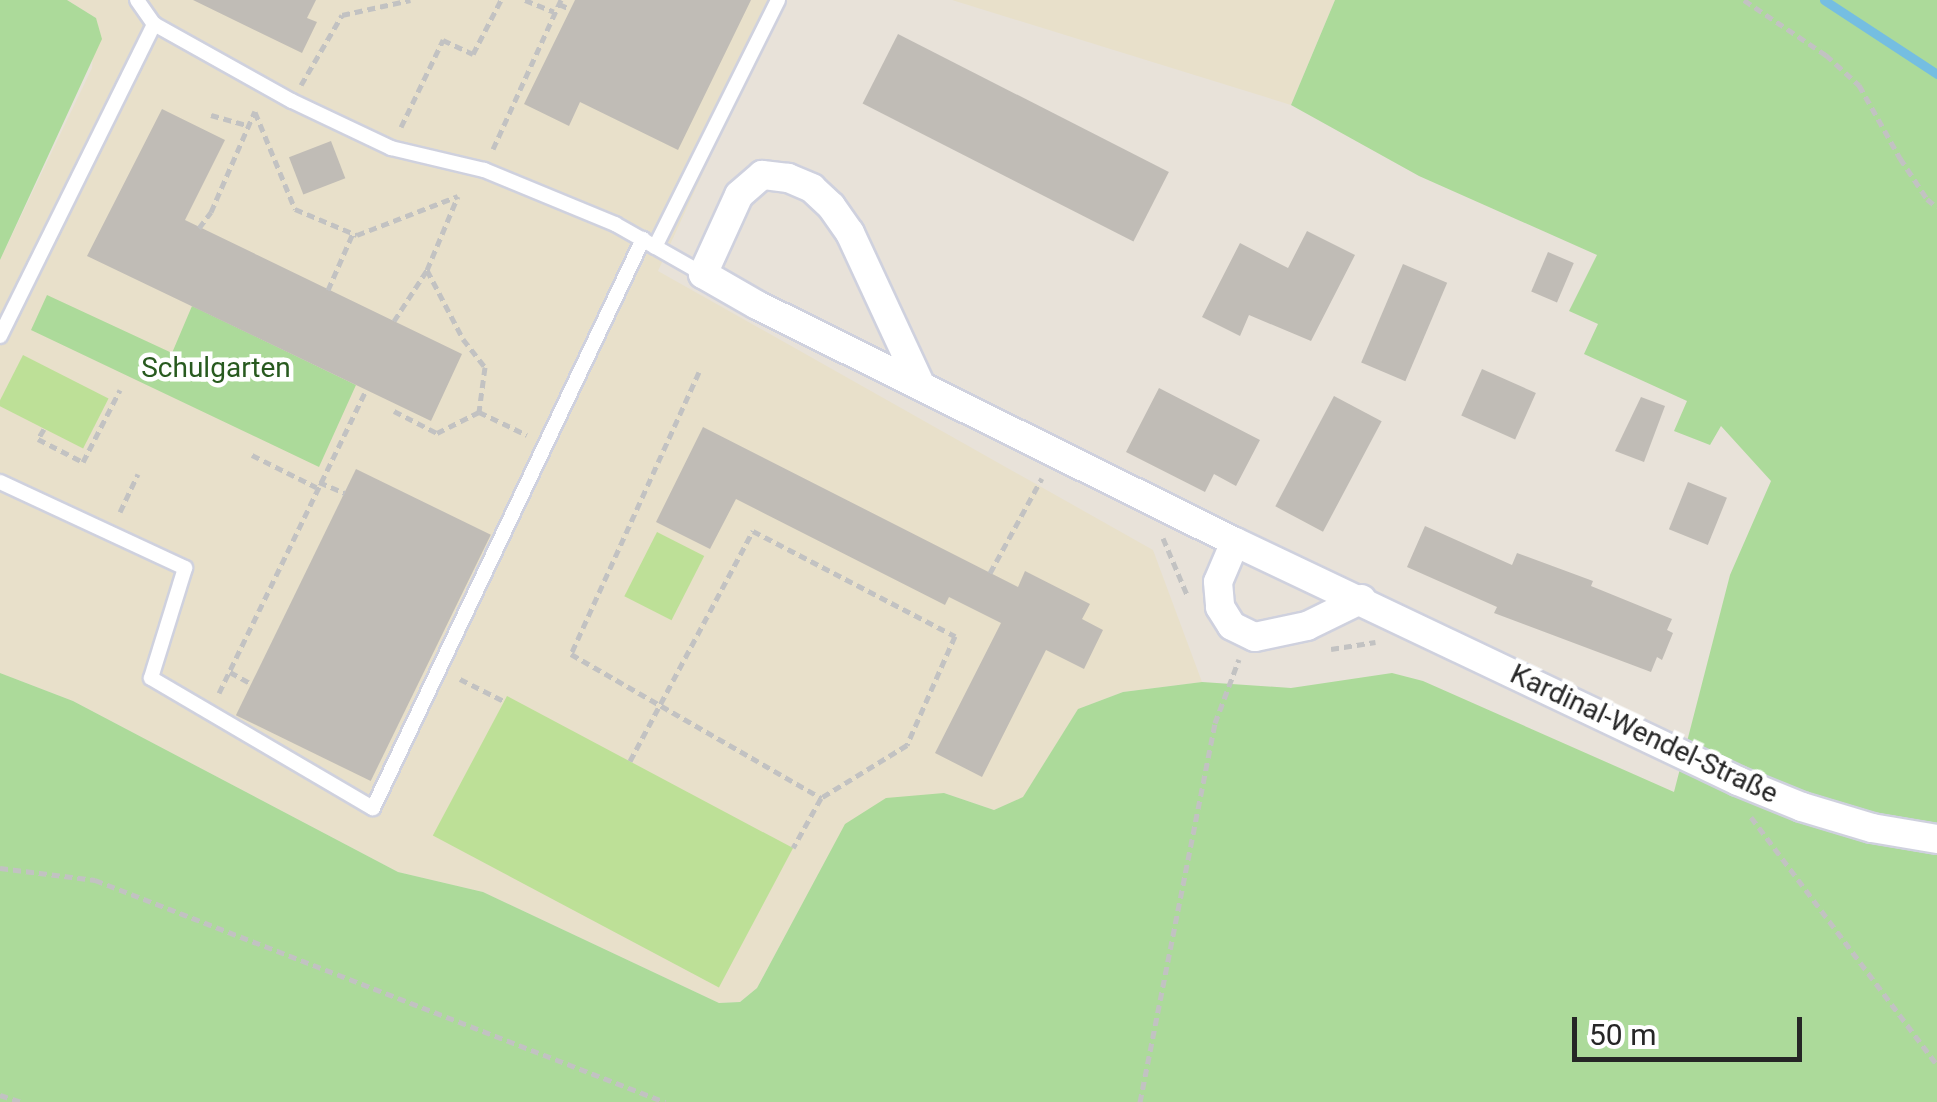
<!DOCTYPE html>
<meta charset="utf-8">
<style>
body{margin:0}
#map{position:relative;width:1937px;height:1102px;overflow:hidden;background:#e8e2d9;font-family:Roboto,sans-serif}
div>[style]{position:absolute}
.education>*{inset:0;background:#e8e0ca}
.green>*{inset:0;background:#acda9a}
.pitch>*{inset:0;background:#bde097;transform-origin:0 0}
.stream>*{height:9px;margin:-4.5px;padding:0 4.5px;transform-origin:4.5px;border-radius:4.5px;background:#75bee1}
.building>*{inset:0;background:#c0bcb6;transform-origin:0 0}
.path>*{height:5px;margin-top:-2.5px;transform-origin:0;background:repeating-linear-gradient(90deg,#c2c2c2 0 8px,transparent 0 13px)}
.roads{filter:drop-shadow(2px 0 #cfd1de) drop-shadow(-2px 0 #cfd1de) drop-shadow(0 2px #cfd1de) drop-shadow(0 -2px #cfd1de)}
.lane>*{height:14px;margin:-7px;padding:0 7px;transform-origin:7px;border-radius:7px;background:#fff}
.street>*{height:28px;margin:-14px;padding:0 14px;transform-origin:14px;border-radius:14px;background:#fff}
span{translate:-50% -50%;white-space:nowrap;text-align:center;line-height:1.15;-webkit-text-stroke:9px #fff;paint-order:stroke}
.park-label{font-size:28px;color:#285a1f}
.street-label{font-size:28px;color:#262626}
.scale{position:absolute;left:1572px;top:1017px;width:230px;height:45px;box-sizing:border-box;border:5px solid #262626;border-top:0;padding-left:12px;font-size:30px;line-height:35px;white-space:nowrap;color:#262626;-webkit-text-stroke:8px #fff;paint-order:stroke}
</style>
<div id="map">
<div class="education">
<div style="clip-path:polygon(67px 0,782px 0,658px 271px,1153px 550px,1202px 682px,1123px 692px,1078px 709px,1024px 797px,994px 810px,944px 793px,846px 824px,757px 988px,740px 1002px,719px 1003px,483px 892px,398px 872px,73px 701px,0 673px,0 260px,92px 68px,96px 18px)"></div>
<div style="clip-path:polygon(952px 0,1335px 0,1291px 105px)"></div>
</div>
<div class="green">
<div style="clip-path:polygon(0 0,67px 0,96px 18px,102px 39px,0 260px)"></div>
<div style="clip-path:polygon(1335px 0,1937px 0,1937px 1102px,0 1102px,0 673px,73px 701px,398px 872px,483px 892px,719px 1003px,740px 1002px,757px 988px,845px 824px,886px 798px,944px 793px,994px 810px,1023px 797px,1078px 709px,1123px 692px,1202px 682px,1291px 688px,1392px 673px,1423px 681px,1674px 792px,1730px 575px,1771px 481px,1721px 426px,1710px 445px,1674px 431px,1687px 401px,1584px 354px,1598px 324px,1569px 311px,1597px 255px,1419px 176px,1291px 105px)"></div>
<div style="clip-path:polygon(47px 295px,172px 353px,192px 306px,356px 385px,319px 467px,31px 330px)"></div>
</div>
<div class="pitch">
<div style="left:23px;top:355px;width:96px;height:56px;rotate:27deg"></div>
<div style="left:657px;top:532px;width:53px;height:72px;rotate:27deg"></div>
<div style="left:507px;top:696px;width:324px;height:158px;rotate:28deg"></div>
</div>
<div class="stream">
<div style="left:1824px;top:0;width:135px;rotate:33.2deg"></div>
</div>
<div class="building">
<div style="clip-path:polygon(193px 0,316px 0,307px 18px,317px 22px,302px 53px)"></div>
<div style="clip-path:polygon(575px 0,751px 0,678px 150px,580px 102px,569px 126px,524px 104px)"></div>
<div style="left:898px;top:34px;width:304px;height:78px;rotate:27deg"></div>
<div style="clip-path:polygon(162px 109px,225px 140px,185px 220px,462px 354px,431px 421px,87px 256px)"></div>
<div style="left:331px;top:141px;width:40px;height:45px;rotate:69deg"></div>
<div style="clip-path:polygon(1307px 231px,1355px 255px,1311px 341px,1249px 315px,1240px 336px,1202px 317px,1240px 243px,1288px 268px)"></div>
<div style="left:1548px;top:252px;width:28px;height:43px;rotate:23deg"></div>
<div style="left:1403px;top:264px;width:48px;height:107px;rotate:23deg"></div>
<div style="left:1482px;top:369px;width:59px;height:51px;rotate:24deg"></div>
<div style="clip-path:polygon(1159px 388px,1260px 440px,1236px 486px,1214px 474px,1205px 492px,1126px 452px)"></div>
<div style="left:1334px;top:396px;width:54px;height:125px;rotate:28deg"></div>
<div style="clip-path:polygon(1641px 397px,1665px 406px,1644px 462px,1615px 451px)"></div>
<div style="clip-path:polygon(703px 427px,1018px 587px,1025px 571px,1090px 604px,1082px 619px,1103px 630px,1084px 669px,1046px 650px,982px 777px,935px 753px,1001px 623px,949px 597px,945px 605px,736px 499px,710px 549px,656px 522px)"></div>
<div style="left:356px;top:469px;width:150px;height:274px;rotate:26deg"></div>
<div style="left:1688px;top:482px;width:42px;height:51px;rotate:22deg"></div>
<div style="clip-path:polygon(1425px 526px,1512px 565px,1517px 553px,1593px 581px,1591px 586px,1672px 619px,1667px 630px,1673px 633px,1662px 660px,1657px 657px,1651px 672px,1494px 613px,1497px 607px,1407px 567px)"></div>
</div>
<div class="path">
<div style="left:525px;top:0;width:31px;rotate:22deg"></div>
<div style="left:1744px;top:0;width:99px;rotate:33.9deg"></div>
<div style="left:1826px;top:55px;width:45px;rotate:42.3deg"></div>
<div style="left:1859px;top:85px;width:84px;rotate:60.7deg"></div>
<div style="left:1900px;top:158px;width:49px;rotate:56.6deg"></div>
<div style="left:1927px;top:199px;width:13px;rotate:39deg"></div>
<div style="left:559px;top:4px;width:12px;rotate:24deg"></div>
<div style="left:301px;top:85px;width:81px;rotate:-59.6deg"></div>
<div style="left:342px;top:15px;width:70px;rotate:-12.4deg"></div>
<div style="left:255px;top:112px;width:105px;rotate:67.6deg"></div>
<div style="left:295px;top:209px;width:67px;rotate:22.8deg"></div>
<div style="left:357px;top:235px;width:108px;rotate:-21.1deg"></div>
<div style="left:211px;top:115px;width:41px;rotate:15.8deg"></div>
<div style="left:401px;top:127px;width:97px;rotate:-64.2deg"></div>
<div style="left:443px;top:40px;width:33px;rotate:25deg"></div>
<div style="left:473px;top:54px;width:61px;rotate:-62.6deg"></div>
<div style="left:493px;top:149px;width:164px;rotate:-65.5deg"></div>
<div style="left:199px;top:228px;width:20px;rotate:-53deg"></div>
<div style="left:211px;top:212px;width:110px;rotate:-66.5deg"></div>
<div style="left:427px;top:270px;width:78px;rotate:62.4deg"></div>
<div style="left:463px;top:339px;width:36px;rotate:52deg"></div>
<div style="left:485px;top:367px;width:45px;rotate:97.6deg"></div>
<div style="left:479px;top:412px;width:53px;rotate:25.6deg"></div>
<div style="left:328px;top:290px;width:62px;rotate:-66.3deg"></div>
<div style="left:394px;top:321px;width:61px;rotate:-57.1deg"></div>
<div style="left:427px;top:270px;width:80px;rotate:-67.3deg"></div>
<div style="left:699px;top:372px;width:310px;rotate:114.4deg"></div>
<div style="left:571px;top:654px;width:289px;rotate:29.9deg"></div>
<div style="left:821px;top:798px;width:57px;rotate:119.2deg"></div>
<div style="left:394px;top:411px;width:48px;rotate:27.1deg"></div>
<div style="left:437px;top:433px;width:47px;rotate:-26.6deg"></div>
<div style="left:44px;top:429px;width:12px;rotate:121deg"></div>
<div style="left:38px;top:439px;width:51px;rotate:27.1deg"></div>
<div style="left:83px;top:462px;width:81px;rotate:-62.8deg"></div>
<div style="left:252px;top:455px;width:72px;rotate:26.6deg"></div>
<div style="left:319px;top:482px;width:28px;rotate:23deg"></div>
<div style="left:120px;top:512px;width:42px;rotate:-64.7deg"></div>
<div style="left:1163px;top:538px;width:64px;rotate:67deg"></div>
<div style="left:990px;top:573px;width:108px;rotate:-61.3deg"></div>
<div style="left:1331px;top:649px;width:45px;rotate:-9deg"></div>
<div style="left:230px;top:672px;width:23px;rotate:29deg"></div>
<div style="left:460px;top:679px;width:49px;rotate:26.6deg"></div>
<div style="left:219px;top:693px;width:337px;rotate:-64.1deg"></div>
<div style="left:630px;top:761px;width:261px;rotate:-61.9deg"></div>
<div style="left:753px;top:531px;width:228px;rotate:27.5deg"></div>
<div style="left:955px;top:636px;width:119px;rotate:113.8deg"></div>
<div style="left:907px;top:745px;width:101px;rotate:148.4deg"></div>
<div style="left:1751px;top:817px;width:310px;rotate:53.1deg"></div>
<div style="left:0;top:868px;width:96px;rotate:7.2deg"></div>
<div style="left:95px;top:880px;width:612px;rotate:21.28deg"></div>
<div style="left:0;top:1095px;width:23px;rotate:18deg"></div>
<div style="left:1140px;top:1102px;width:386px;rotate:-78.8deg"></div>
<div style="left:1215px;top:723px;width:68px;rotate:-69.4deg"></div>
</div>
<div class="roads">
<div class="lane">
<div style="left:137px;top:0;width:29px;rotate:55deg"></div>
<div style="left:154px;top:24px;width:158px;rotate:29.2deg"></div>
<div style="left:292px;top:101px;width:110px;rotate:25.4deg"></div>
<div style="left:391px;top:148px;width:96px;rotate:13.3deg"></div>
<div style="left:484px;top:170px;width:142px;rotate:22.4deg"></div>
<div style="left:615px;top:224px;width:101px;rotate:29.6deg"></div>
<div style="left:655px;top:247px;width:276px;rotate:-63.5deg"></div>
<div style="left:0;top:336px;width:348px;rotate:-63.7deg"></div>
<div style="left:0;top:482px;width:204px;rotate:24.9deg"></div>
<div style="left:185px;top:568px;width:115px;rotate:107.2deg"></div>
<div style="left:151px;top:678px;width:257px;rotate:30.4deg"></div>
<div style="left:373px;top:808px;width:630px;rotate:-64.61deg"></div>
</div>
<div class="street">
<div style="left:921px;top:386px;width:169px;rotate:-114.9deg"></div>
<div style="left:850px;top:233px;width:33px;rotate:-125deg"></div>
<div style="left:831px;top:206px;width:26px;rotate:-137deg"></div>
<div style="left:812px;top:188px;width:26px;rotate:-157deg"></div>
<div style="left:788px;top:178px;width:26px;rotate:-173deg"></div>
<div style="left:762px;top:175px;width:30px;rotate:139deg"></div>
<div style="left:739px;top:195px;width:87px;rotate:114.5deg"></div>
<div style="left:703px;top:274px;width:62px;rotate:29.9deg"></div>
<div style="left:757px;top:305px;width:534px;rotate:26.37deg"></div>
<div style="left:1235px;top:542px;width:557px;rotate:25.41deg"></div>
<div style="left:1738px;top:781px;width:69px;rotate:22.1deg"></div>
<div style="left:1802px;top:807px;width:73px;rotate:16.7deg"></div>
<div style="left:1872px;top:828px;width:66px;rotate:9.6deg"></div>
<div style="left:1235px;top:542px;width:43px;rotate:113deg"></div>
<div style="left:1218px;top:582px;width:25px;rotate:85deg"></div>
<div style="left:1220px;top:607px;width:22px;rotate:58deg"></div>
<div style="left:1232px;top:626px;width:25px;rotate:26deg"></div>
<div style="left:1255px;top:637px;width:53px;rotate:-11.9deg"></div>
<div style="left:1307px;top:626px;width:61px;rotate:-26.1deg"></div>
</div>
</div>
<div class="park-label">
<span style="left:216px;top:368px">Schulgarten</span>
</div>
<div class="street-label">
<span style="left:1644px;top:734px;rotate:25deg">Kardinal-Wendel-Straße</span>
</div>
<div class="scale">50 m</div>
</div>
